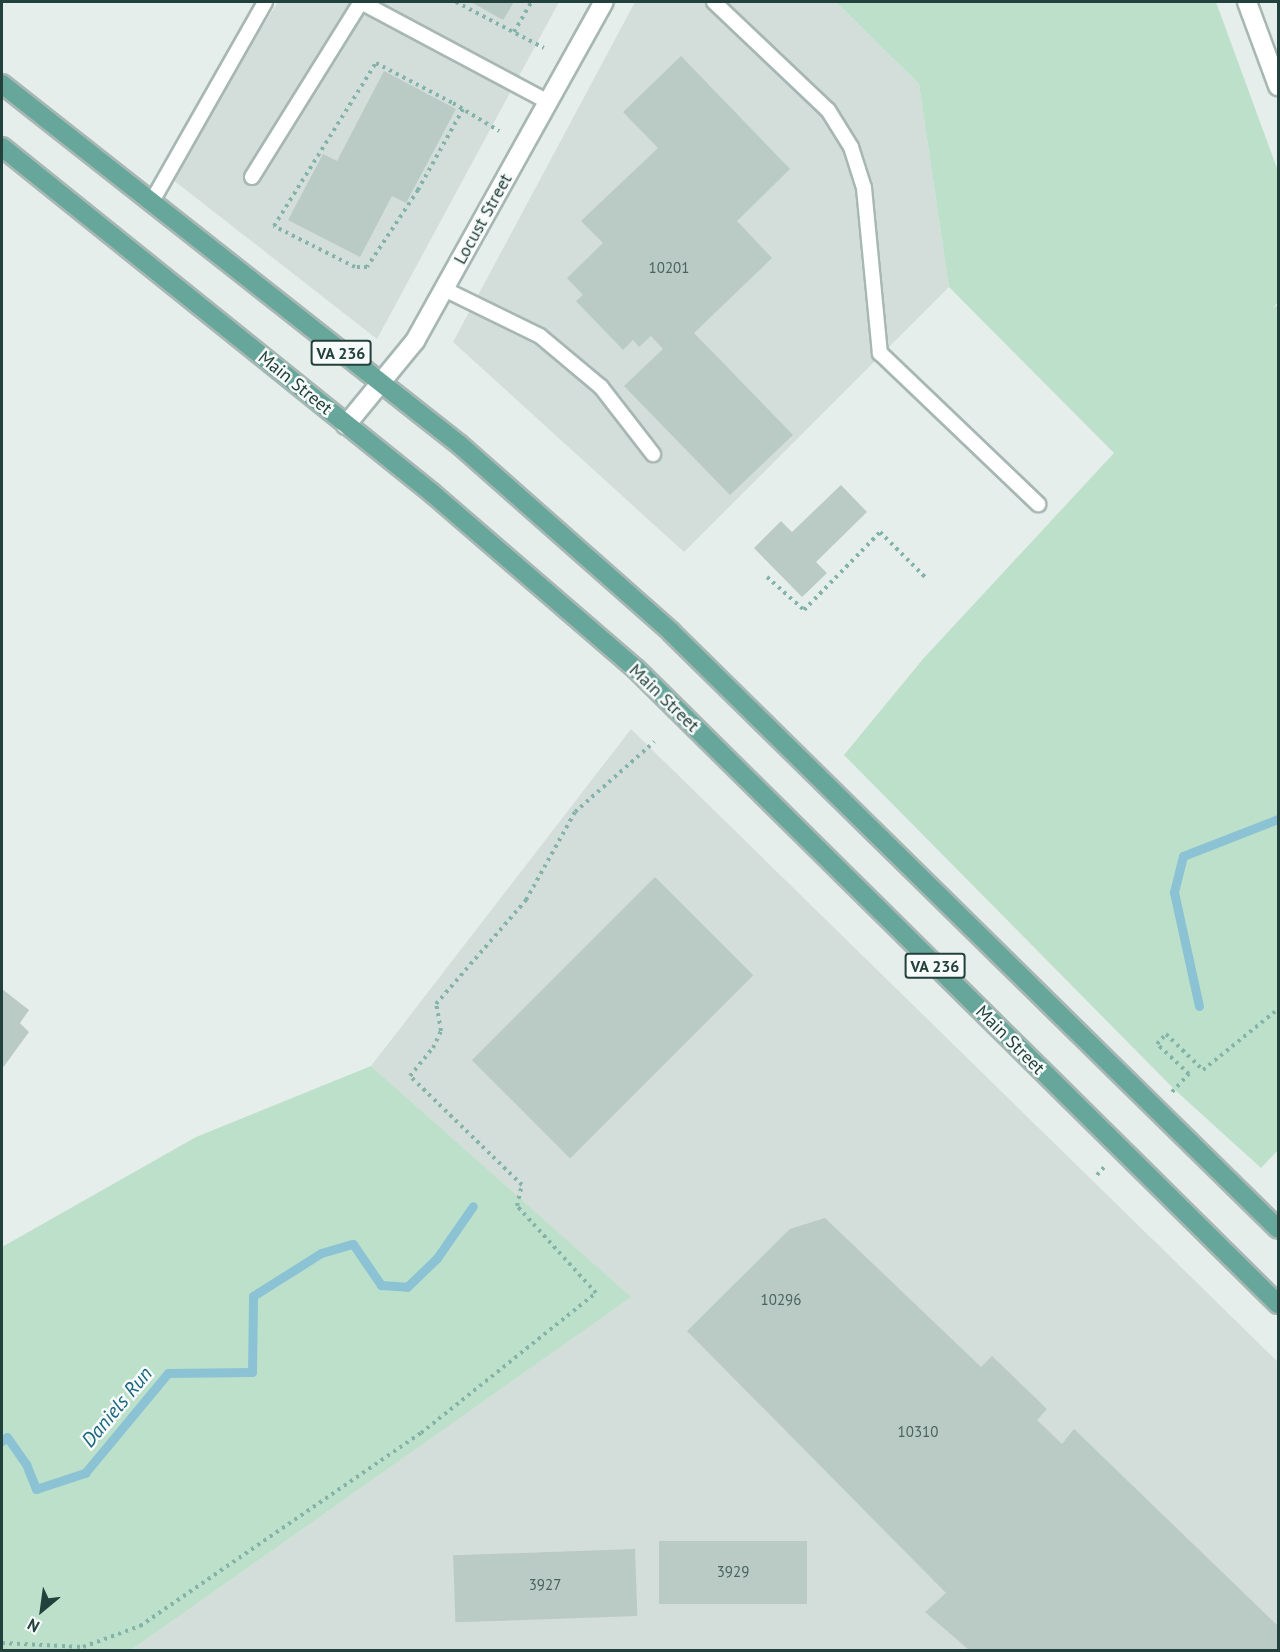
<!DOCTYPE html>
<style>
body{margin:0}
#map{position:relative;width:1280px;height:1652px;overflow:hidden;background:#e5eeeb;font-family:"PT Sans",sans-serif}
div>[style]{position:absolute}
.built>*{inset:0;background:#d3deda}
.green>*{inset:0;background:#bde0ca}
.stream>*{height:9px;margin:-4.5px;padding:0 4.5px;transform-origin:4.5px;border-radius:4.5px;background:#8bc3d5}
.building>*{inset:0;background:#bacac4;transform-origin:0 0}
.path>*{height:4px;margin-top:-2px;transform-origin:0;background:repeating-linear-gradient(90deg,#84b3a9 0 3px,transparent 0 7.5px)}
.roads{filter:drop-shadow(2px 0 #a7b7b3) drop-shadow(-2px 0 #a7b7b3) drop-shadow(0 2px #a7b7b3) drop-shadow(0 -2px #a7b7b3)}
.service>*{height:14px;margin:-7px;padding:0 7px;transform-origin:7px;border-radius:7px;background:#fff}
.minor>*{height:18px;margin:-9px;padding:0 9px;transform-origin:9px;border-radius:9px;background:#fff}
.tertiary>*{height:18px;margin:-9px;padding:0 9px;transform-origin:9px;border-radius:9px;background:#fff}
.primary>*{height:18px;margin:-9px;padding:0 9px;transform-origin:9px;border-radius:9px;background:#67a69b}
span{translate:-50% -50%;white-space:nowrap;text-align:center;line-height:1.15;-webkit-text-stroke:5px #f6faf8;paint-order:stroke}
.number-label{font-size:15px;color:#49635e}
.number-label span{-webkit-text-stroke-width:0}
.shield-label span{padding:2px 4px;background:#f6faf8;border:2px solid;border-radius:4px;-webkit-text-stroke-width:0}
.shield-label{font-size:16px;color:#23413c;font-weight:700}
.street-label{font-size:18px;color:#23413c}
.water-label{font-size:20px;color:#196681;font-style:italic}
.frame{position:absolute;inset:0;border:3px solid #23413c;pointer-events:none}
.north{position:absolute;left:12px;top:1580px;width:60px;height:60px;-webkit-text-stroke:4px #f6faf8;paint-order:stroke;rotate:209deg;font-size:16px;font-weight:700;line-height:24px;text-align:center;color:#23413c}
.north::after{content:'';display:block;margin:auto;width:21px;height:27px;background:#23413c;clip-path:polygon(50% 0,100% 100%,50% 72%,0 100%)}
</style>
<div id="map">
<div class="built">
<div style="clip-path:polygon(278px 2px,559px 2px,377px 339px,168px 176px)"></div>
<div style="clip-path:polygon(635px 2px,836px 2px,919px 84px,949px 287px,684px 552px,453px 342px)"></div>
<div style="clip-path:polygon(631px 729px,1278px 1362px,1278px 1650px,131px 1650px,630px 1297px,371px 1066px)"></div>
</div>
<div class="green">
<div style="clip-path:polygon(836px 2px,1216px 2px,1278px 171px,1278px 302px,1273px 308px,1278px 305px,1278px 1150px,1261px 1168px,1174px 1089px,844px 755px,923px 659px,1114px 453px,949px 287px,919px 84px)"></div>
<div style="clip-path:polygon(371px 1066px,631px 1297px,131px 1650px,2px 1650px,2px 1247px,196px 1137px)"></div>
</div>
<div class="stream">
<div style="left:1199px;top:1006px;width:117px;rotate:-102.4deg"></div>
<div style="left:1174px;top:892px;width:37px;rotate:-76deg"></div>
<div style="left:1183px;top:856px;width:102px;rotate:-21.3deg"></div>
<div style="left:2px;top:1441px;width:6px;rotate:-39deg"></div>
<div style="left:7px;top:1437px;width:33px;rotate:55deg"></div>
<div style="left:26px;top:1464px;width:27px;rotate:68deg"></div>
<div style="left:36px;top:1489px;width:52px;rotate:-18.1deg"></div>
<div style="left:85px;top:1473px;width:130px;rotate:-50.3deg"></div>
<div style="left:168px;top:1373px;width:84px;rotate:-0.7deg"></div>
<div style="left:252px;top:1372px;width:76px;rotate:-89.2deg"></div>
<div style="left:253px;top:1296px;width:80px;rotate:-32.3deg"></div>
<div style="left:321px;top:1253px;width:33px;rotate:-16deg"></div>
<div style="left:353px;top:1244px;width:50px;rotate:55.7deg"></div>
<div style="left:381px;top:1285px;width:26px;rotate:4deg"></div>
<div style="left:407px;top:1287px;width:42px;rotate:-44deg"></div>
<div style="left:437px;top:1258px;width:63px;rotate:-55.3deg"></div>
</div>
<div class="building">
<div style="clip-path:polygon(471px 2px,514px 2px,503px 20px)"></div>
<div style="clip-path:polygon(681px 56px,790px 169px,737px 221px,772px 258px,694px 333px,793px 435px,730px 495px,624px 386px,663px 349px,651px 336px,639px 347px,633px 340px,623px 350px,576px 301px,583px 295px,567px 278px,603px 243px,581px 221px,658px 148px,623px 112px)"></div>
<div style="clip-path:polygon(384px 71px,456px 109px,406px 203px,392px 196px,360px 257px,288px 220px,323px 154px,337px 161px)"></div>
<div style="clip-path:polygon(841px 485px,867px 512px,816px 562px,827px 573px,802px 597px,754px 548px,781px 521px,792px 532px)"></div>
<div style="left:655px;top:877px;width:139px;height:259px;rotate:45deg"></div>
<div style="clip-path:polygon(2px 989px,29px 1010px,20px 1023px,29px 1032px,2px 1069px)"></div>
<div style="clip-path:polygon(825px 1218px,981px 1367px,992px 1356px,1047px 1409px,1037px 1420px,1062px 1444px,1074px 1429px,1278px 1626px,1278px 1650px,969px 1650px,925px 1612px,946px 1593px,687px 1331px,790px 1229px)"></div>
<div style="left:659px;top:1541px;width:148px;height:63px"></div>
<div style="left:635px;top:1549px;width:67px;height:182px;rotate:88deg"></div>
</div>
<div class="path">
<div style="left:456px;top:2px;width:99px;rotate:27.6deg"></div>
<div style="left:514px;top:32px;width:34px;rotate:-60deg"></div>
<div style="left:463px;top:109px;width:93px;rotate:119.1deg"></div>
<div style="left:418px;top:190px;width:92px;rotate:123.5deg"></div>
<div style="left:367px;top:267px;width:12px;rotate:180deg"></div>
<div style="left:355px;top:267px;width:91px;rotate:-153.2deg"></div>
<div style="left:274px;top:226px;width:192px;rotate:-58deg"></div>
<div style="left:376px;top:63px;width:87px;rotate:27.5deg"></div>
<div style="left:453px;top:103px;width:54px;rotate:31.3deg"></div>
<div style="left:767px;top:577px;width:50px;rotate:41.7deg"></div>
<div style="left:804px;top:610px;width:109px;rotate:-45.7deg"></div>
<div style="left:880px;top:532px;width:65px;rotate:45deg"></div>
<div style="left:1172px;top:1092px;width:25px;rotate:-47deg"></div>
<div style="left:1189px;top:1074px;width:44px;rotate:-136.8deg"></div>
<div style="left:1157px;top:1044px;width:13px;rotate:-48deg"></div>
<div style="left:1166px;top:1034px;width:52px;rotate:44.2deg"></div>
<div style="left:1203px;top:1070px;width:97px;rotate:-39.1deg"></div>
<div style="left:1097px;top:1175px;width:12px;rotate:-48deg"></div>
<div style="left:2px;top:1643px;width:81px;rotate:2.8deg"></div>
<div style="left:83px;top:1647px;width:61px;rotate:-20.2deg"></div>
<div style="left:140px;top:1626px;width:341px;rotate:-34.5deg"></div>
<div style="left:421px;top:1433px;width:224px;rotate:-38.7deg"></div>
<div style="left:596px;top:1293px;width:118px;rotate:-132.2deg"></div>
<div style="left:517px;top:1206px;width:22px;rotate:-77deg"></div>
<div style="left:522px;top:1185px;width:156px;rotate:-135.8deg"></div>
<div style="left:410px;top:1076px;width:36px;rotate:-51deg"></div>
<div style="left:433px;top:1048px;width:19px;rotate:-65deg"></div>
<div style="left:441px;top:1031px;width:27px;rotate:-100deg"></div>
<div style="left:436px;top:1004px;width:138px;rotate:-49.1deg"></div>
<div style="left:526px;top:900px;width:101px;rotate:-60.9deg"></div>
<div style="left:575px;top:812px;width:106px;rotate:-41.5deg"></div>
</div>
<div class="roads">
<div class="service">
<div style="left:361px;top:2px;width:212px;rotate:28.1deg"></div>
<div style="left:714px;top:2px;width:157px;rotate:43.5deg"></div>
<div style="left:828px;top:110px;width:44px;rotate:58.1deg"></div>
<div style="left:851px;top:147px;width:43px;rotate:72.4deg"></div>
<div style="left:864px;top:188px;width:166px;rotate:84.5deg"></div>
<div style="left:880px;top:353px;width:219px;rotate:43.7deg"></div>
<div style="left:252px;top:177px;width:206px;rotate:-58.1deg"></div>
<div style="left:151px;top:203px;width:231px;rotate:-60.4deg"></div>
<div style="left:444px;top:289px;width:107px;rotate:26.1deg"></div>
<div style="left:540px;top:336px;width:80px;rotate:39.9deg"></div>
<div style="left:601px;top:387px;width:85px;rotate:52.2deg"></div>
</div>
<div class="minor">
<div style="left:346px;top:425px;width:109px;rotate:-50.6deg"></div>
<div style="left:415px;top:341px;width:388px;rotate:-60.9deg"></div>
</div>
<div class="tertiary">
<div style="left:1247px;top:2px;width:90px;rotate:69.7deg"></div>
</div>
<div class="primary">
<div style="left:2px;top:84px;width:583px;rotate:38.25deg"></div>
<div style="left:460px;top:445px;width:282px;rotate:41.5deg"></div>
<div style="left:671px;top:632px;width:851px;rotate:44.52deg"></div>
<div style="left:2px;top:147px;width:552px;rotate:38.82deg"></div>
<div style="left:432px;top:493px;width:269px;rotate:40.8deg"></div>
<div style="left:636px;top:669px;width:903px;rotate:44.69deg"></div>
</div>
</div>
<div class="number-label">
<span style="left:669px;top:268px">10201</span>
<span style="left:781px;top:1300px">10296</span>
<span style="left:918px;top:1432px">10310</span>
<span style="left:733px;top:1572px">3929</span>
<span style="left:545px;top:1585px">3927</span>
</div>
<div class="shield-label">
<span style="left:341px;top:353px">VA 236</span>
<span style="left:935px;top:966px">VA 236</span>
</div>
<div class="street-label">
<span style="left:483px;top:219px;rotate:-61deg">Locust Street</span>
<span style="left:295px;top:383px;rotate:39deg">Main Street</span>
<span style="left:664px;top:698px;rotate:44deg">Main Street</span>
<span style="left:1010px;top:1040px;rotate:45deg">Main Street</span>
</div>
<div class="water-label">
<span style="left:117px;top:1407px;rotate:-50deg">Daniels Run</span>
</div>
<div class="frame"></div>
<div class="north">N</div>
</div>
